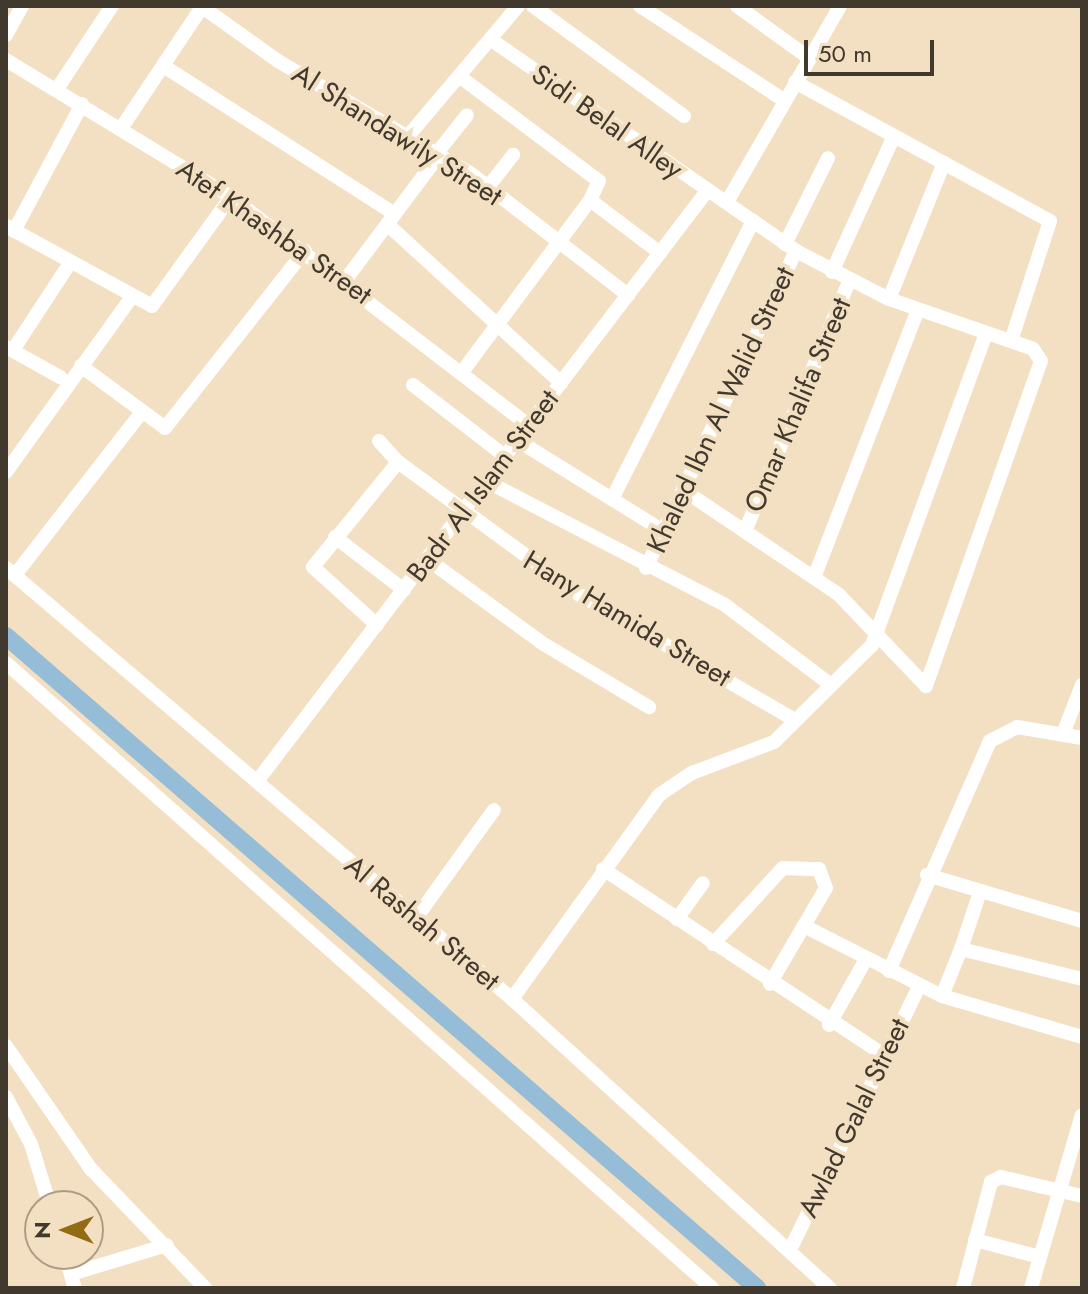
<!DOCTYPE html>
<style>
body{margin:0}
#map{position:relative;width:1088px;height:1294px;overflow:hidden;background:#f3e0c2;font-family:Jost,sans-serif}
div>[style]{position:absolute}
.canal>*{height:18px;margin:-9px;padding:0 9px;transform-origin:9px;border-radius:9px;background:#96bdd8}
.street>*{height:14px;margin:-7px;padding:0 7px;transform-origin:7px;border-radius:7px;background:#fff}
span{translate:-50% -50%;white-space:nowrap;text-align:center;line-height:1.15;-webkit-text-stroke:8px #f3e0c2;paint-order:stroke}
.street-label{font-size:28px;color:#41392e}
.frame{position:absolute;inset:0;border:8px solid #41392e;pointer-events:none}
.north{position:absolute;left:24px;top:1190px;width:80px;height:80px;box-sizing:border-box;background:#f3e0c2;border:2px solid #ac9d87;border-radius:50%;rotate:270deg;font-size:22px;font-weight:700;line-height:32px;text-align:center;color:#41392e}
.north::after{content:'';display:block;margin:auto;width:28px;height:36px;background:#936b14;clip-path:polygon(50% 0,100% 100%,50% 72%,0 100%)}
.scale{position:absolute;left:804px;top:40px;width:130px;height:36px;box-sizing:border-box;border:4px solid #41392e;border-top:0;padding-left:10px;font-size:24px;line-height:28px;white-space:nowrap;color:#41392e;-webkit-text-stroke:6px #f3e0c2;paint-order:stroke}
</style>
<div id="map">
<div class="canal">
<div style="left:6px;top:636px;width:995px;rotate:40.96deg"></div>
</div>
<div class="street">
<div style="left:201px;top:6px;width:95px;rotate:35.5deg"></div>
<div style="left:278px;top:61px;width:222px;rotate:30.3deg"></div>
<div style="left:470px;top:173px;width:200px;rotate:37.7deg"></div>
<div style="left:533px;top:6px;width:187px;rotate:36.1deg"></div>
<div style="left:640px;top:6px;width:173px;rotate:33.2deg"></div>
<div style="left:737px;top:6px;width:89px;rotate:35.8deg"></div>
<div style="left:6px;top:35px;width:33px;rotate:-61deg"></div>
<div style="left:490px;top:39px;width:372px;rotate:34.7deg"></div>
<div style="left:796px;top:251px;width:105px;rotate:27.3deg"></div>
<div style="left:889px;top:299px;width:152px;rotate:19.1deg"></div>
<div style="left:1033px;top:349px;width:14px;rotate:56deg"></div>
<div style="left:1041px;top:361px;width:345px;rotate:109.5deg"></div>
<div style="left:926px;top:686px;width:127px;rotate:-133.7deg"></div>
<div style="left:838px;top:594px;width:187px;rotate:-146.1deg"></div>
<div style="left:6px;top:60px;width:263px;rotate:31.3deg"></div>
<div style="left:231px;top:197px;width:374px;rotate:37.5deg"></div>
<div style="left:165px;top:67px;width:273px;rotate:32.6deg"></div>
<div style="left:459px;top:76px;width:175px;rotate:36.9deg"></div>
<div style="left:599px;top:181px;width:21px;rotate:115deg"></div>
<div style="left:590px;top:200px;width:88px;rotate:37.1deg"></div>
<div style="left:795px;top:82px;width:290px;rotate:28.6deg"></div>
<div style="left:1050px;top:221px;width:126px;rotate:108deg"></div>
<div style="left:57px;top:89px;width:100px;rotate:-56.5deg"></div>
<div style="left:122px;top:127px;width:144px;rotate:-56.3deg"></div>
<div style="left:409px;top:135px;width:169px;rotate:-49.8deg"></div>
<div style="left:437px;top:153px;width:48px;rotate:-51.7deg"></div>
<div style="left:488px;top:187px;width:41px;rotate:-52deg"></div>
<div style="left:727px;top:202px;width:226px;rotate:-60deg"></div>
<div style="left:387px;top:224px;width:236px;rotate:42.4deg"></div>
<div style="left:6px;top:226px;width:166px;rotate:28.7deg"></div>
<div style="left:152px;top:306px;width:135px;rotate:-54.1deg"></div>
<div style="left:14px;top:231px;width:144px;rotate:-61.8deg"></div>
<div style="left:785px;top:244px;width:96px;rotate:-63.4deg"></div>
<div style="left:832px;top:272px;width:149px;rotate:-65.5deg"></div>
<div style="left:346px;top:279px;width:155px;rotate:-53.1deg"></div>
<div style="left:889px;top:299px;width:147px;rotate:-68deg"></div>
<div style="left:6px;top:347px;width:62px;rotate:29.1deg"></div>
<div style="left:13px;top:350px;width:104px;rotate:-56.8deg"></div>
<div style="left:81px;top:366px;width:104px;rotate:36.4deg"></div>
<div style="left:165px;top:428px;width:226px;rotate:-51.7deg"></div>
<div style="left:462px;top:372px;width:214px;rotate:-53.3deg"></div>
<div style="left:413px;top:385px;width:116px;rotate:37.7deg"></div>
<div style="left:517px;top:440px;width:172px;rotate:31.9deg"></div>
<div style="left:379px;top:441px;width:28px;rotate:48deg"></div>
<div style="left:6px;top:472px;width:214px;rotate:-54.3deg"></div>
<div style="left:486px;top:481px;width:269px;rotate:27.4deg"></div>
<div style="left:725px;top:605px;width:133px;rotate:37deg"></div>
<div style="left:612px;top:499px;width:312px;rotate:-63.1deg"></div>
<div style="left:746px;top:529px;width:269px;rotate:-67.4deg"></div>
<div style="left:335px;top:537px;width:87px;rotate:37.5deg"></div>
<div style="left:427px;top:559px;width:142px;rotate:36.1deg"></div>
<div style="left:542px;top:643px;width:125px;rotate:30.9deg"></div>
<div style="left:6px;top:568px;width:665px;rotate:40.42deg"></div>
<div style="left:512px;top:999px;width:430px;rotate:42.3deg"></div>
<div style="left:646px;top:568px;width:351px;rotate:-64.7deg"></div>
<div style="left:15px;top:575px;width:205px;rotate:-52.1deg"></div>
<div style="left:815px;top:575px;width:284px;rotate:-68.8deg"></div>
<div style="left:377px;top:625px;width:86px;rotate:-137.8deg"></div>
<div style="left:313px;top:567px;width:135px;rotate:-51deg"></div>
<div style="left:398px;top:462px;width:225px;rotate:36.2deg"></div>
<div style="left:580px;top:595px;width:249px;rotate:30.2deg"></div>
<div style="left:6px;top:663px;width:943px;rotate:41.52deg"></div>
<div style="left:1063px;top:734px;width:53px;rotate:-68.8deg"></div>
<div style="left:258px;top:780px;width:741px;rotate:-52.68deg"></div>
<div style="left:603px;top:869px;width:337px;rotate:33.5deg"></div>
<div style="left:927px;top:875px;width:162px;rotate:16.5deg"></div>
<div style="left:416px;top:918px;width:133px;rotate:-54.2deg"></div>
<div style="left:677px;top:919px;width:44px;rotate:-54.2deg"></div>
<div style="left:804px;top:926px;width:155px;rotate:26.9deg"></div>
<div style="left:942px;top:996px;width:146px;rotate:16.3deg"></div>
<div style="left:713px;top:944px;width:103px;rotate:-47.4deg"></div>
<div style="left:783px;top:868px;width:36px;rotate:2deg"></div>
<div style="left:819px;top:869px;width:20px;rotate:70deg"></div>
<div style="left:826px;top:888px;width:111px;rotate:120.3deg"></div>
<div style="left:961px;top:949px;width:57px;rotate:-71.6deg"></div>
<div style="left:889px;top:971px;width:251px;rotate:-66.3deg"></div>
<div style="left:990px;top:741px;width:30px;rotate:-27deg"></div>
<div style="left:1017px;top:727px;width:66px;rotate:9.6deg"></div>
<div style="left:942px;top:996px;width:51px;rotate:-68deg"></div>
<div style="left:961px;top:949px;width:125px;rotate:13.9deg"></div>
<div style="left:512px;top:999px;width:251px;rotate:-54.2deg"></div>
<div style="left:659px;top:795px;width:40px;rotate:-34deg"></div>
<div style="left:692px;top:773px;width:88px;rotate:-20.7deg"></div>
<div style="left:774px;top:742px;width:138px;rotate:-44.7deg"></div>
<div style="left:872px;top:645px;width:332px;rotate:-69.9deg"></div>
<div style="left:829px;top:1025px;width:76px;rotate:-60.7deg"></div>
<div style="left:6px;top:1046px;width:150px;rotate:55.4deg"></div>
<div style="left:91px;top:1169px;width:165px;rotate:46.2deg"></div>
<div style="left:6px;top:1097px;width:53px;rotate:62deg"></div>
<div style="left:31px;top:1144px;width:65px;rotate:73deg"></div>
<div style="left:975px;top:1240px;width:67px;rotate:14.7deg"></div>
<div style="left:790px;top:1250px;width:293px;rotate:-63.9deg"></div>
<div style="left:65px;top:1254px;width:35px;rotate:74deg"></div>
<div style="left:71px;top:1274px;width:100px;rotate:-16.8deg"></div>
<div style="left:963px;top:1288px;width:110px;rotate:-75.2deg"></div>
<div style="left:991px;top:1182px;width:11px;rotate:-27deg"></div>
<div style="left:1001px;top:1177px;width:83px;rotate:13.2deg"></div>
<div style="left:1031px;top:1288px;width:180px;rotate:-73.6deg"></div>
</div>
<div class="street-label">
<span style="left:607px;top:122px;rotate:35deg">Sidi Belal Alley</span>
<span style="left:397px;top:135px;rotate:32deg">Al Shandawily Street</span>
<span style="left:274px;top:232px;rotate:35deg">Atef Khashba Street</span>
<span style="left:798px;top:405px;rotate:-67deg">Omar Khalifa Street</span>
<span style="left:721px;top:410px;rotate:-65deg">Khaled Ibn Al Walid Street</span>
<span style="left:483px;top:486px;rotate:-53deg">Badr Al Islam Street</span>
<span style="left:627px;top:619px;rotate:31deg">Hany Hamida Street</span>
<span style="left:422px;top:923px;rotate:40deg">Al Rashah Street</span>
<span style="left:854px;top:1118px;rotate:-64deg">Awlad Galal Street</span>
</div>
<div class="frame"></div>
<div class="north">N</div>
<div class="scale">50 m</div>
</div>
